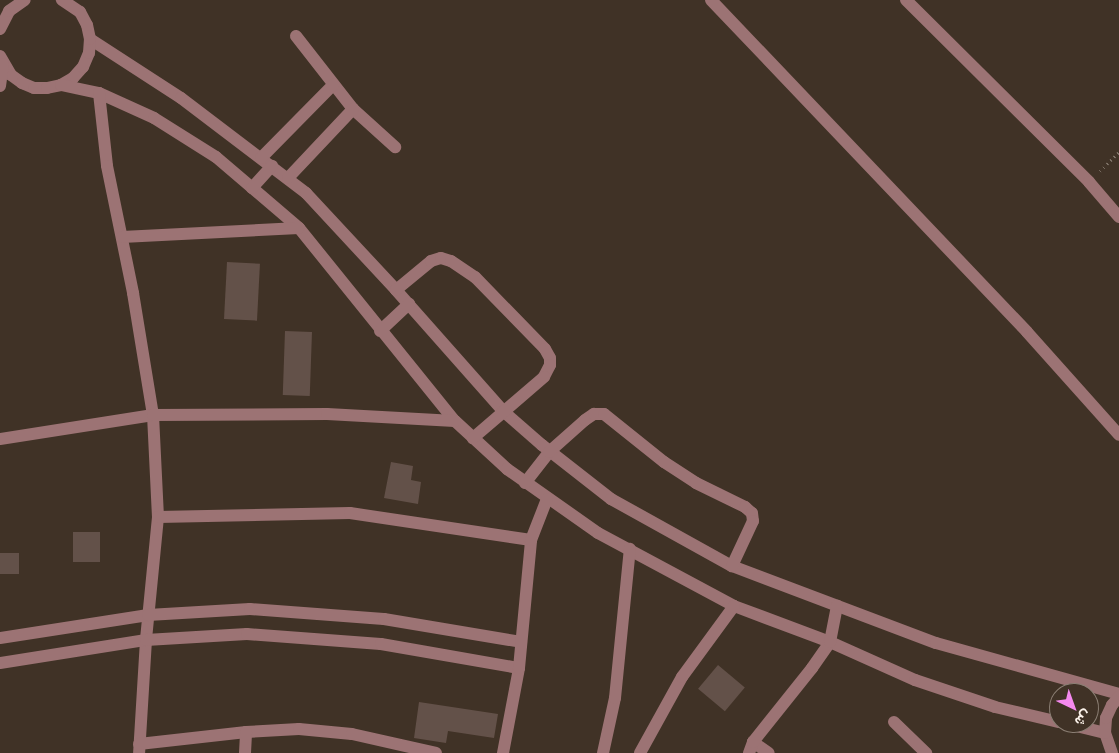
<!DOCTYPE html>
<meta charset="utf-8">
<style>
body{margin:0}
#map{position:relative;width:1119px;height:753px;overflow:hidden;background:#403226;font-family:"IBM Plex Sans",Vazirmatn,sans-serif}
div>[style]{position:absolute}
.building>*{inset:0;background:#635149;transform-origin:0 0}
.path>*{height:3px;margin-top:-1.5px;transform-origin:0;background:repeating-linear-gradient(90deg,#7d7166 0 1px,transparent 0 5px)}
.minor>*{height:12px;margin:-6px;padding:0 6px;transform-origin:6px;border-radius:6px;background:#9c7374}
span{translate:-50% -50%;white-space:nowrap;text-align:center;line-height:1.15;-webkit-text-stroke:5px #403226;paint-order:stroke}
.north{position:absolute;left:1049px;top:683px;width:50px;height:50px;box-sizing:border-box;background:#403226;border:1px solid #8b7f74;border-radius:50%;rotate:138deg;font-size:14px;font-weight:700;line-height:20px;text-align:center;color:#fbf2ea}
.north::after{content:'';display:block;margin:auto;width:18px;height:22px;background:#f589ef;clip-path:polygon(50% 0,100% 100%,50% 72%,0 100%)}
</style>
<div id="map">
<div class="building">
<div style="left:227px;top:262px;width:33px;height:57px;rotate:3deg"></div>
<div style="left:285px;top:331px;width:27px;height:64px;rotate:2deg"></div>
<div style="clip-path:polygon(391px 462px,413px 466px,411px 480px,421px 482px,418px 504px,384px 498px)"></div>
<div style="left:73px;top:532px;width:27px;height:30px"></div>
<div style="left:0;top:553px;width:19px;height:21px"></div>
<div style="left:718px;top:665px;width:35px;height:31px;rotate:40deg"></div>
<div style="clip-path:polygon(419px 702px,498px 714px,494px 738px,448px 731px,446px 743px,414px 738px)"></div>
</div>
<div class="path">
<div style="left:1100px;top:171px;width:27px;rotate:-45deg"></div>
</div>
<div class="minor">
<div style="left:711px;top:0;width:458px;rotate:46.4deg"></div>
<div style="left:1027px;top:332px;width:138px;rotate:48.2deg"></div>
<div style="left:906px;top:0;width:258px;rotate:44.8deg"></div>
<div style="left:1089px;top:182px;width:46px;rotate:49.4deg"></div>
<div style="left:0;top:29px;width:20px;rotate:-63deg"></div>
<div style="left:9px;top:11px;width:19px;rotate:-35deg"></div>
<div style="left:296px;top:36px;width:93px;rotate:52deg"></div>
<div style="left:353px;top:109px;width:57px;rotate:42.1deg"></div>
<div style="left:90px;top:39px;width:108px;rotate:33deg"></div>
<div style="left:181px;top:98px;width:157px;rotate:37.2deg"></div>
<div style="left:306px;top:193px;width:132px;rotate:47.1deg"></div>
<div style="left:396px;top:290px;width:162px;rotate:48.5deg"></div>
<div style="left:503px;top:411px;width:52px;rotate:41.1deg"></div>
<div style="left:542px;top:445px;width:88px;rotate:38deg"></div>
<div style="left:611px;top:499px;width:138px;rotate:29deg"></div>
<div style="left:732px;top:566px;width:218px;rotate:20.7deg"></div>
<div style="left:936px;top:643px;width:190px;rotate:15.6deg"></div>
<div style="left:0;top:56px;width:22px;rotate:60deg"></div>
<div style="left:11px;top:75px;width:14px;rotate:36deg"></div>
<div style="left:22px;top:83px;width:13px;rotate:23deg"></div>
<div style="left:34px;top:88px;width:13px"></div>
<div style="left:47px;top:88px;width:14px;rotate:-12deg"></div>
<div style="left:61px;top:85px;width:14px;rotate:-30deg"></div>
<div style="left:73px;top:78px;width:15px;rotate:-48deg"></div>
<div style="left:83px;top:67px;width:15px;rotate:-67deg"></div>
<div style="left:89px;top:53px;width:14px;rotate:-86deg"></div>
<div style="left:90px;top:39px;width:14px;rotate:-102deg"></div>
<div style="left:87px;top:25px;width:15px;rotate:-118deg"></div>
<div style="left:80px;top:12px;width:22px;rotate:-146deg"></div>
<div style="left:61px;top:85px;width:39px;rotate:12deg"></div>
<div style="left:99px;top:93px;width:60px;rotate:24.4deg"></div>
<div style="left:154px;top:118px;width:73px;rotate:32.2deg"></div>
<div style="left:216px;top:157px;width:109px;rotate:40.5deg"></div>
<div style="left:299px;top:228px;width:248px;rotate:51.1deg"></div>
<div style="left:455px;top:421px;width:71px;rotate:42.7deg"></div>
<div style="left:507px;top:469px;width:111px;rotate:35.1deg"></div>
<div style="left:598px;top:533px;width:154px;rotate:28.2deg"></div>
<div style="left:734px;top:606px;width:103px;rotate:20.6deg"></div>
<div style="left:830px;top:642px;width:93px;rotate:24.1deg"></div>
<div style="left:915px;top:680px;width:84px;rotate:18.6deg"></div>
<div style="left:995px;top:707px;width:66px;rotate:13.2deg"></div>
<div style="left:0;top:86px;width:22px;rotate:-82deg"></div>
<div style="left:99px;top:93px;width:73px;rotate:83.7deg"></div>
<div style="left:107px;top:166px;width:130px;rotate:78.4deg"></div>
<div style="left:133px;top:293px;width:124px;rotate:80.7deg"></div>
<div style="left:153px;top:415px;width:102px;rotate:87.2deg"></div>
<div style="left:158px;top:517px;width:124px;rotate:95.6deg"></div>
<div style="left:146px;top:640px;width:113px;rotate:93.5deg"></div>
<div style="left:261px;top:158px;width:103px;rotate:-45.4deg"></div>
<div style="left:288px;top:178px;width:95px;rotate:-46.7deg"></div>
<div style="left:252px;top:188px;width:30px;rotate:-48deg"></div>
<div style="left:122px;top:237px;width:177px;rotate:-2.9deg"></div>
<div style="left:396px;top:290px;width:45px;rotate:-39.6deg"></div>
<div style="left:431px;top:261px;width:10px;rotate:-17deg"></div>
<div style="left:441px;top:258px;width:10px;rotate:17deg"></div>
<div style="left:451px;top:261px;width:29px;rotate:34deg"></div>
<div style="left:475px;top:277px;width:100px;rotate:45.8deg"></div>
<div style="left:545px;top:349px;width:10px;rotate:61deg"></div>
<div style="left:550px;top:358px;width:7px;rotate:90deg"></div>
<div style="left:550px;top:365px;width:13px;rotate:117deg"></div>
<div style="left:544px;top:377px;width:94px;rotate:139.3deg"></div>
<div style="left:380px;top:331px;width:40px;rotate:-43deg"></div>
<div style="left:0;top:439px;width:155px;rotate:-8.9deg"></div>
<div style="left:153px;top:415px;width:174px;rotate:-0.3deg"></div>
<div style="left:327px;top:414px;width:128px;rotate:3.1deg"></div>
<div style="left:525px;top:483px;width:39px;rotate:-52deg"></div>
<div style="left:549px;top:452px;width:48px;rotate:-41.6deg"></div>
<div style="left:585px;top:420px;width:11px;rotate:-34deg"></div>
<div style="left:594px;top:414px;width:10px"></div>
<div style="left:604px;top:414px;width:77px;rotate:38.7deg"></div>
<div style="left:664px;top:462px;width:38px;rotate:33deg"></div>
<div style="left:696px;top:483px;width:55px;rotate:26.1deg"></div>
<div style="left:745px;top:507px;width:9px;rotate:41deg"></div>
<div style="left:752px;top:513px;width:8px;rotate:83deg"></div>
<div style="left:753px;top:521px;width:50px;rotate:115deg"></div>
<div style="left:158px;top:517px;width:192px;rotate:-1.2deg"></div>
<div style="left:350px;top:513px;width:183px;rotate:8.5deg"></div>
<div style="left:0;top:638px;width:150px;rotate:-8.8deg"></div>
<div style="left:148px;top:615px;width:102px;rotate:-3.4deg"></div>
<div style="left:250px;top:609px;width:134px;rotate:4.3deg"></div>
<div style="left:384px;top:619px;width:139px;rotate:9.5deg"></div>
<div style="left:0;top:663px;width:148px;rotate:-9deg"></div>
<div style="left:146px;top:640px;width:101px;rotate:-3.4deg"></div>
<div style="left:247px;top:634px;width:134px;rotate:4.3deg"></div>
<div style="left:381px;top:644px;width:140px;rotate:9.9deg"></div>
<div style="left:894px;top:722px;width:45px;rotate:44.1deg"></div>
<div style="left:1064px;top:723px;width:42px;rotate:13.7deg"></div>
<div style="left:753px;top:742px;width:19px;rotate:35deg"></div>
<div style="left:139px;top:744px;width:108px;rotate:-6.4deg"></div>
<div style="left:246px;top:732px;width:53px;rotate:-3.2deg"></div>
<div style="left:299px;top:729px;width:53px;rotate:5.4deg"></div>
<div style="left:352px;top:734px;width:86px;rotate:12.7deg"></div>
<div style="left:245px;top:753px;width:21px;rotate:-87deg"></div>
<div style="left:503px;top:753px;width:86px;rotate:-79.3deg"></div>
<div style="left:519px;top:668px;width:129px;rotate:-84.6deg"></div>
<div style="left:531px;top:540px;width:44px;rotate:-68.7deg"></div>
<div style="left:603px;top:753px;width:56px;rotate:-77.7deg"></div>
<div style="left:615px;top:698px;width:150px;rotate:-84.3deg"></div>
<div style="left:640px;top:753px;width:87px;rotate:-61.1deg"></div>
<div style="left:682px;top:677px;width:88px;rotate:-53.8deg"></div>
<div style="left:749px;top:753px;width:12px;rotate:-70deg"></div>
<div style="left:753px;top:742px;width:95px;rotate:-51.4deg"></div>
<div style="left:812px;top:668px;width:32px;rotate:-55deg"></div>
<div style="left:830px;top:642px;width:37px;rotate:-79deg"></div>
<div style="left:1112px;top:753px;width:21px;rotate:-109deg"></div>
<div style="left:1105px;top:733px;width:15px;rotate:-86deg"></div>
<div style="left:1106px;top:718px;width:14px;rotate:-65deg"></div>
<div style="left:1112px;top:705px;width:11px;rotate:-49deg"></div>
</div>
<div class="north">ش</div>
</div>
